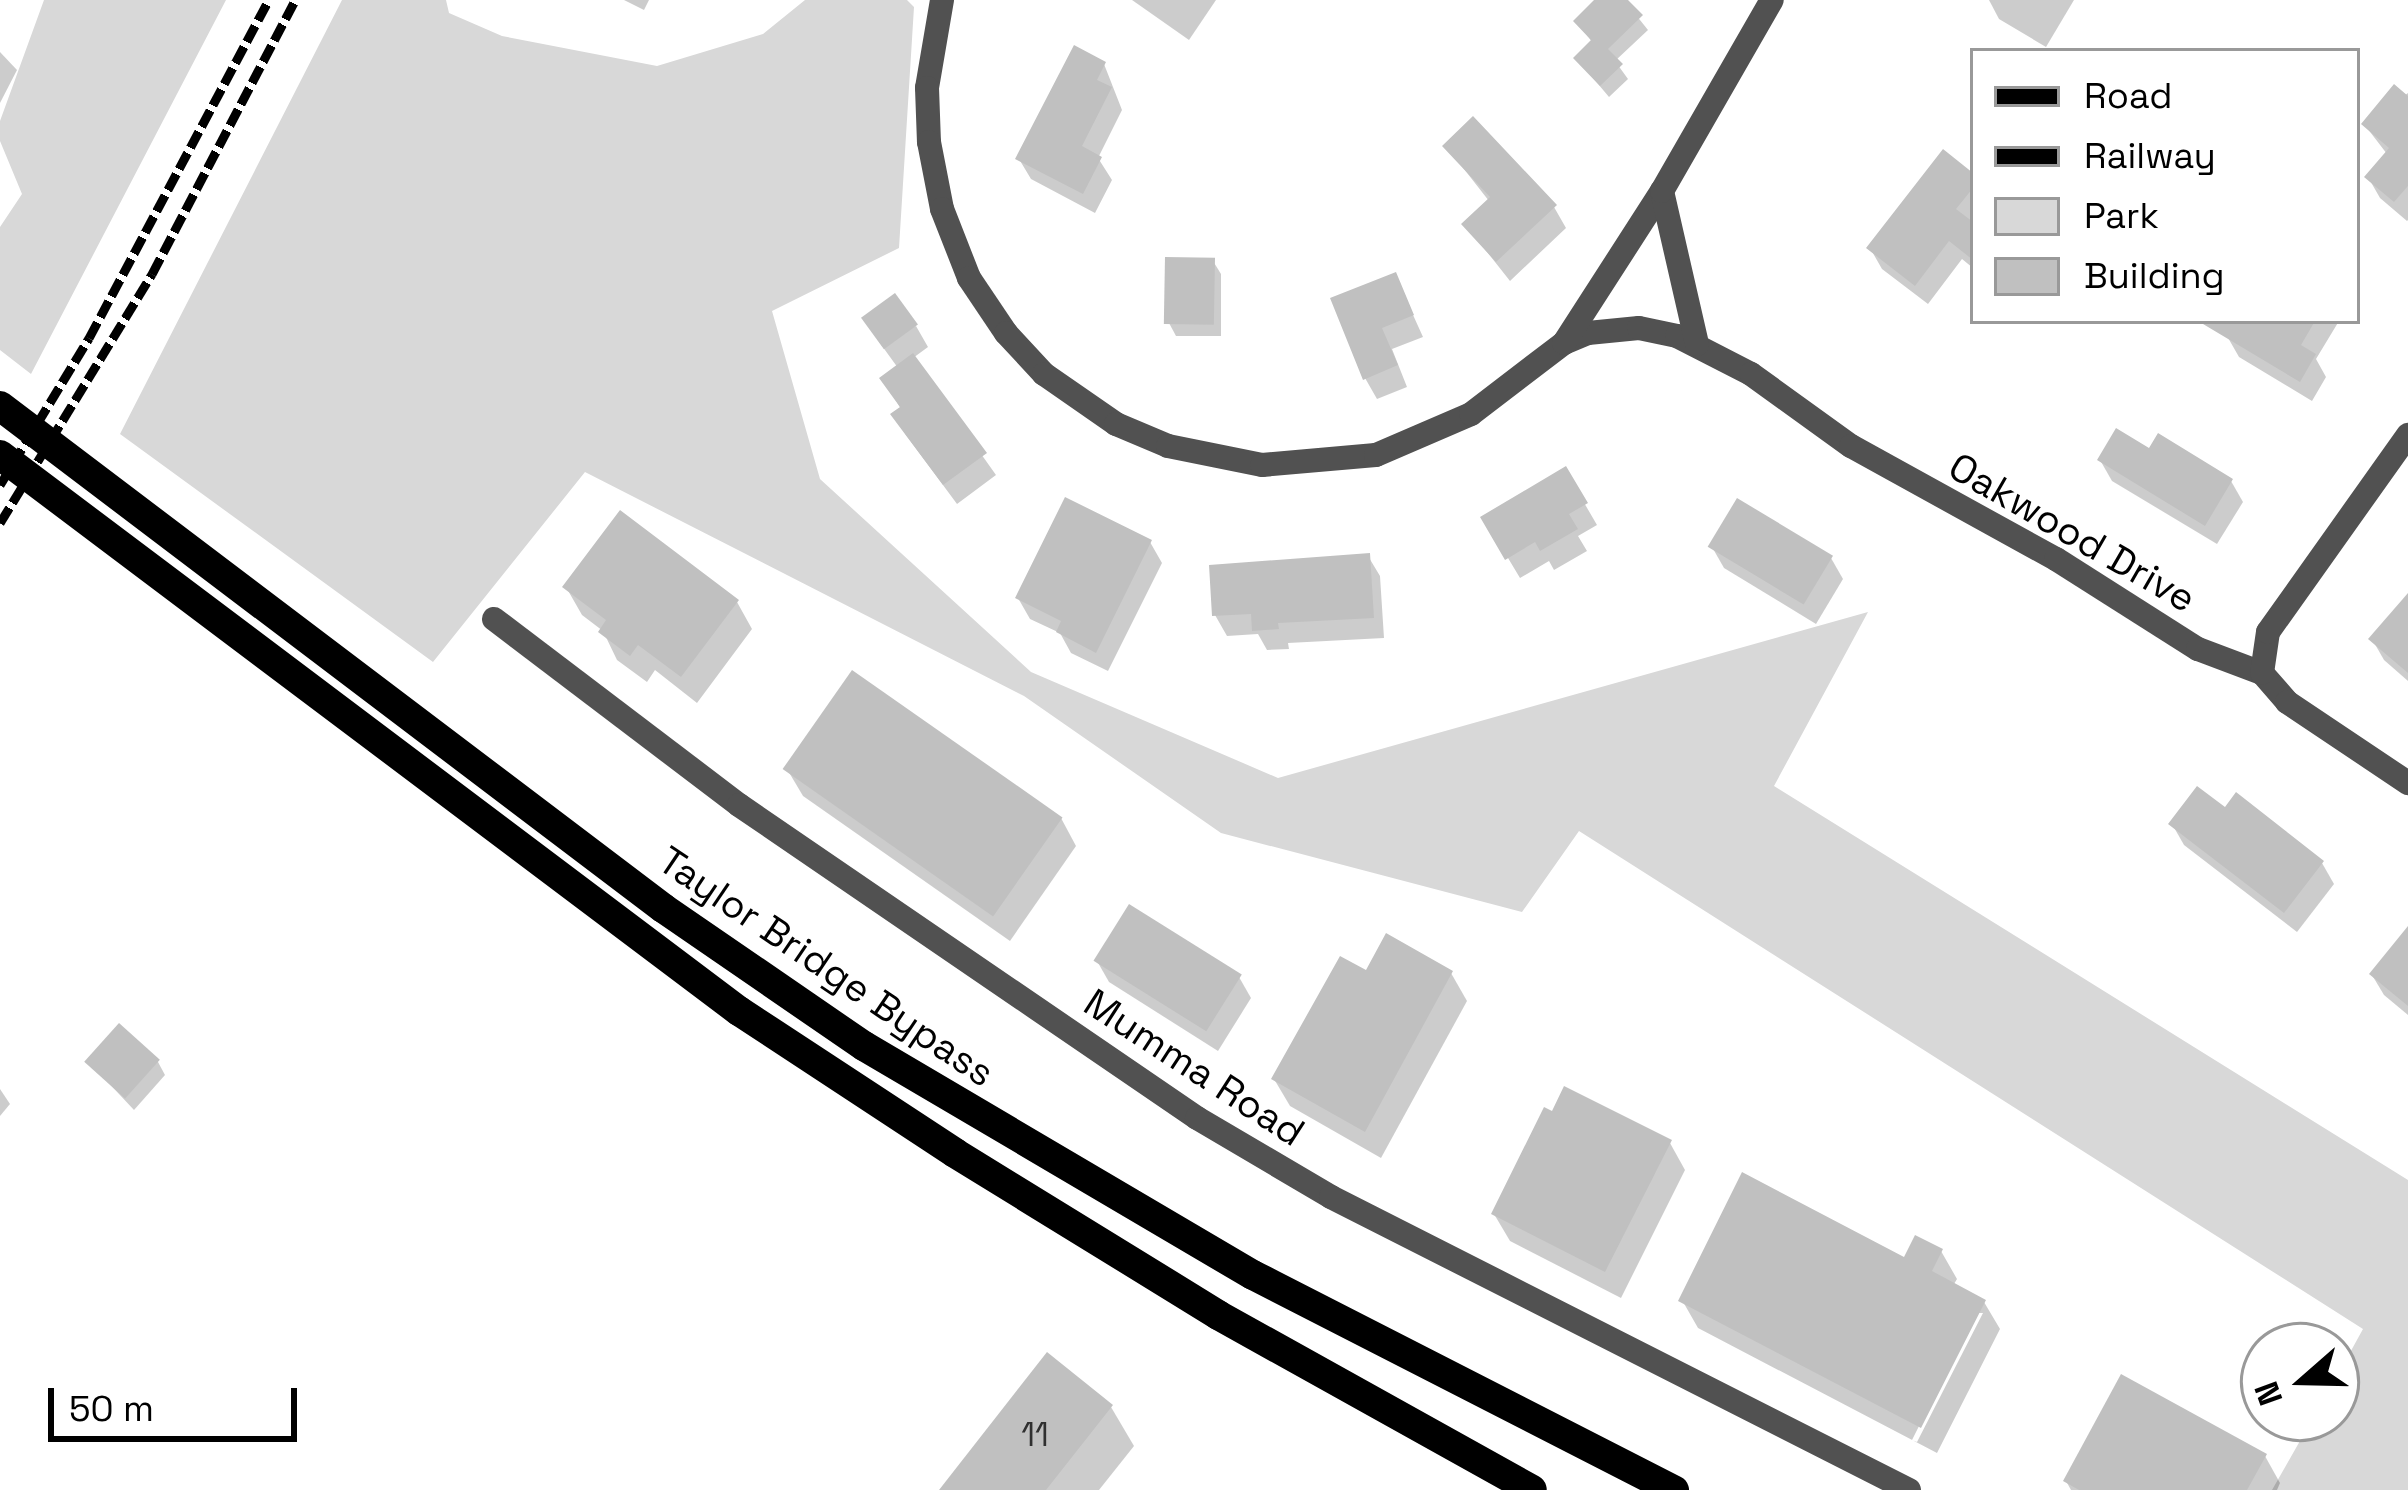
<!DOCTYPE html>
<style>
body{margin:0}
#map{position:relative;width:2408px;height:1490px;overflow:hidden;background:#fff;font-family:"Space Grotesk",sans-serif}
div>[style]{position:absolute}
.green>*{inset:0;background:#d8d8d8}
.shadow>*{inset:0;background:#0003}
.building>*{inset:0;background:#c0c0c0;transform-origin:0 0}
.minor>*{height:24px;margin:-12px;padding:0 12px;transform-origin:12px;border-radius:12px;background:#515151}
.primary>*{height:30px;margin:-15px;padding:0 15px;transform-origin:15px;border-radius:15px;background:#000}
.rail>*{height:9px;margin-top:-4.5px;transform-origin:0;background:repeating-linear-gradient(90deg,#000 0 18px,transparent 0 24px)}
span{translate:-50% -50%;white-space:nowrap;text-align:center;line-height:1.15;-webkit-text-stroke:10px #fff;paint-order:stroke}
.number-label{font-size:33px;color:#303030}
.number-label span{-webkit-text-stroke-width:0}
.street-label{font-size:39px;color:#000}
.legend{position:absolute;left:1970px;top:48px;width:390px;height:276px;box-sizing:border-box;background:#fff;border:3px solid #999;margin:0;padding:15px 21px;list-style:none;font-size:36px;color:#000}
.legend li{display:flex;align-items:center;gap:24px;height:60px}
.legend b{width:60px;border:3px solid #999}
.north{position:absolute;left:2240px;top:1322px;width:120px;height:120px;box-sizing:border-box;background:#fff;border:3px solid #999;border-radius:50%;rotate:250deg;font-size:33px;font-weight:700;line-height:48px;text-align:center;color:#000}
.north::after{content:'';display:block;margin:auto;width:42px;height:54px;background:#000;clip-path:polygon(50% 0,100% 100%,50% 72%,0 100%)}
.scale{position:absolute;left:48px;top:1388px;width:249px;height:54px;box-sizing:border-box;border:6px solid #000;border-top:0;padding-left:15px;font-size:36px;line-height:42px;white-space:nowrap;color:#000;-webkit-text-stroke:9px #fff;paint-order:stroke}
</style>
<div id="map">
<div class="green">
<div style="clip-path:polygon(44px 0,226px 0,31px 374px,0 350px,0 227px,22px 194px,0 141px,0 121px)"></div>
<div style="clip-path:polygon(342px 0,446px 0,449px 13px,502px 36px,657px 66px,763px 34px,805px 0,907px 0,914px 7px,899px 248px,772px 311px,820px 479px,1031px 672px,1278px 778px,1868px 612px,1774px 786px,2408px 1180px,2408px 1490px,2272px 1490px,2313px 1418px,2336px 1418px,2336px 1378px,2363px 1329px,1579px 831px,1522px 912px,1221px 833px,1024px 696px,585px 472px,433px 662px,120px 434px)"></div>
</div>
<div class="shadow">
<div style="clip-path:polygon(624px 0,649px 0,644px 10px)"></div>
<div style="clip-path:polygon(1132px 0,1216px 0,1189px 40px)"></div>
<div style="clip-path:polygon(1598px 0,1624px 0,1648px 30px,1615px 61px,1628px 79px,1609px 97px,1577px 59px,1593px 43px,1576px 21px)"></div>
<div style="clip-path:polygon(1989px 0,2074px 0,2046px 47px,1999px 19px)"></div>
<div style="clip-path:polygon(0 52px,17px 70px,0 103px)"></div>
<div style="clip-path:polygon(1104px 64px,1122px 110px,1098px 158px,1112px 180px,1095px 213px,1031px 179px,1019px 159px)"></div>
<div style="clip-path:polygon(2408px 93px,2408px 220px,2407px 221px,2380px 198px,2368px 177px,2387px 154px,2364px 124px)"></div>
<div style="clip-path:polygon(1446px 146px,1554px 207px,1566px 228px,1510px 281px,1465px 224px,1489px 201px)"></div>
<div style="clip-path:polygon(1973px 176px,1973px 268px,1962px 259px,1928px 304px,1882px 269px,1870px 248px)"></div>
<div style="clip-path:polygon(1213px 261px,1221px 274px,1221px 336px,1176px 336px,1169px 323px)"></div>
<div style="clip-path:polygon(1395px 275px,1423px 337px,1392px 349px,1407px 387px,1377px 399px,1365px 378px)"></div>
<div style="clip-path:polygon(2235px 321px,2339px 321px,2316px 359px,2326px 377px,2312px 401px,2239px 357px,2227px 336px)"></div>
<div style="clip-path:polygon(916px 326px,928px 347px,913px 358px,996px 475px,957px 504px,906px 435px,894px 415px,901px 409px,883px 379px,898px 368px,877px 339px)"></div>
<div style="clip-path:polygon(2150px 452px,2231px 481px,2243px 502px,2217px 544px,2112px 481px,2100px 460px)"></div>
<div style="clip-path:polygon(1565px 470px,1597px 525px,1578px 536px,1587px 551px,1554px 570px,1549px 561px,1520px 578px,1484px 518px)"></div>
<div style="clip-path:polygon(1150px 542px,1162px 563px,1108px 671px,1071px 653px,1060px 633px,1030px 619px,1018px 598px)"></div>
<div style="clip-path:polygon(1712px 547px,1831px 558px,1843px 579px,1816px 624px,1724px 568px)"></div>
<div style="clip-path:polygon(1368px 556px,1380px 576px,1384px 638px,1288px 643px,1289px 649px,1267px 650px,1258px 634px,1227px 636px,1215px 615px)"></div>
<div style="clip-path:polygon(566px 587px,737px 602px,752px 629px,697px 703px,655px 670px,647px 682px,617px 660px,603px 631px,582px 615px)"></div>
<div style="clip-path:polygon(2408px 598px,2408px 681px,2384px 660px,2372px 639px)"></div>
<div style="clip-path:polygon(787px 769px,1061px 818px,1076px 846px,1010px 941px,803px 796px)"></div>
<div style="clip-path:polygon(2225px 812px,2322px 863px,2334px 884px,2297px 932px,2184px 845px,2172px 824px)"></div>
<div style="clip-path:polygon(2408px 930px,2408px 1015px,2384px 995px,2372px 975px)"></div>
<div style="clip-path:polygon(1097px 961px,1239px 977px,1251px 998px,1218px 1051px,1109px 982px)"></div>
<div style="clip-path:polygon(1451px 973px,1467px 1001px,1381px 1158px,1290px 1106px,1274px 1079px,1367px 974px)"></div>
<div style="clip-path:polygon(89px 1062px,158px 1062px,165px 1075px,134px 1110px)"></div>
<div style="clip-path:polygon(0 1089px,10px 1104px,0 1116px)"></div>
<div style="clip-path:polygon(1670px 1143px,1685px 1170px,1621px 1298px,1510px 1241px,1494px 1214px)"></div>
<div style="clip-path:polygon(evenodd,1941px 1251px,1957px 1279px,1954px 1284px,1984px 1302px,2000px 1329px,1937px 1453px,1698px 1328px,1682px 1300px,1941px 1251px,1976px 1313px,1983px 1313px,1917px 1442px,1912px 1440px,1976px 1313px)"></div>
<div style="clip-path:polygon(1111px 1407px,1134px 1446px,1099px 1490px,943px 1490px)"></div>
<div style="clip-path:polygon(2265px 1456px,2280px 1483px,2277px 1490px,2071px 1490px,2066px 1481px)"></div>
</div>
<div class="building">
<div style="clip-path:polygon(1594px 0,1628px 0,1643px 15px,1608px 49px,1623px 64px,1600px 86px,1573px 58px,1591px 40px,1573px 21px)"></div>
<div style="clip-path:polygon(1074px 45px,1106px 62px,1097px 80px,1112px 87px,1082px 146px,1102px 157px,1083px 194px,1015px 159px)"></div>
<div style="clip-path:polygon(2394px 84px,2408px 96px,2408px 186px,2394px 202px,2364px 177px,2389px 148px,2361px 124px)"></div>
<div style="clip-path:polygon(1473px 116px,1557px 205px,1496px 262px,1461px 224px,1490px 197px,1442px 146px)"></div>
<div style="clip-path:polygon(1943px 149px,1973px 173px,1973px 188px,1956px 209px,1973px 222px,1973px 260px,1949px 241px,1915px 286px,1866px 248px)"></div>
<div style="left:1165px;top:257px;width:50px;height:67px;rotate:1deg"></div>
<div style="clip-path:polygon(1396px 272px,1414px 315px,1382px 328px,1398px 365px,1363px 380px,1330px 298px)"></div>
<div style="left:895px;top:293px;width:39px;height:42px;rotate:54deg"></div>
<div style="clip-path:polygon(2198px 321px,2315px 321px,2301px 345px,2316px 354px,2300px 382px)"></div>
<div style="clip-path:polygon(913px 353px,987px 453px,943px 485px,890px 414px,900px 407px,879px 378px)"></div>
<div style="clip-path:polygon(2116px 428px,2149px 448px,2158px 433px,2233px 479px,2205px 526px,2097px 460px)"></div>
<div style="clip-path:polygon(1566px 466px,1588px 503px,1569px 514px,1578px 529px,1540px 551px,1535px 542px,1505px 560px,1480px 517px)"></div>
<div style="clip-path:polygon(1065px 497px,1152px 540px,1096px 653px,1056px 632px,1061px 621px,1015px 598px)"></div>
<div style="left:1737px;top:498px;width:112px;height:57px;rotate:31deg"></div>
<div style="clip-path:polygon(620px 510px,739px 600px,681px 677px,638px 645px,630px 656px,598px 632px,606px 620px,562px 587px)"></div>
<div style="clip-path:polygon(1370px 553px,1374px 618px,1278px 623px,1279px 629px,1252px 631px,1251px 614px,1212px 616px,1209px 565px)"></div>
<div style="clip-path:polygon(2408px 593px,2408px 673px,2368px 639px)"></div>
<div style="left:852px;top:670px;width:257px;height:121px;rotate:35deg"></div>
<div style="clip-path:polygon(2197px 786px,2225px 807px,2236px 792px,2324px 861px,2284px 913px,2168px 824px)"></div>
<div style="left:1129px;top:904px;width:133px;height:67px;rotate:32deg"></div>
<div style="clip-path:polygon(2408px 926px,2408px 1006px,2369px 974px)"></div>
<div style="clip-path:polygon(1386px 933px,1453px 971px,1365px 1132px,1271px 1079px,1340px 956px,1366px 970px)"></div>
<div style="left:119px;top:1023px;width:55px;height:52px;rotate:42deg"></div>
<div style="clip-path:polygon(1564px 1086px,1672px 1140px,1605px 1272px,1491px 1214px,1544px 1107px,1552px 1111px)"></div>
<div style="clip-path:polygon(1742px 1172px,1904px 1257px,1915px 1235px,1943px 1249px,1932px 1271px,1986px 1300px,1921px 1428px,1678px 1301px)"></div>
<div style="clip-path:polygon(1047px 1352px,1113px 1405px,1046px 1490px,939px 1490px)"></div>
<div style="clip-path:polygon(2121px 1374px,2267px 1454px,2247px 1490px,2079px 1490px,2063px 1481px)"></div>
</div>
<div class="minor">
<div style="left:942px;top:0;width:89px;rotate:99.7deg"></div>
<div style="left:927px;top:88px;width:54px;rotate:87.9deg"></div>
<div style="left:929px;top:142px;width:68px;rotate:79deg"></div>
<div style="left:942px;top:209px;width:74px;rotate:68.6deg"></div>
<div style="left:969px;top:278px;width:66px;rotate:56.1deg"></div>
<div style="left:1006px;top:333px;width:56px;rotate:47.2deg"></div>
<div style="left:1044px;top:374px;width:88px;rotate:34.8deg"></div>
<div style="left:1116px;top:424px;width:56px;rotate:22.9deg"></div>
<div style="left:1168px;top:446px;width:96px;rotate:11.4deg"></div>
<div style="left:1262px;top:465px;width:114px;rotate:-5deg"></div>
<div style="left:1376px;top:455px;width:103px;rotate:-23.3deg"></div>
<div style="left:1471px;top:414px;width:117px;rotate:-37.4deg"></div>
<div style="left:1564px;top:343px;width:26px;rotate:-23deg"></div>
<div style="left:1588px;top:333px;width:51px;rotate:-5.6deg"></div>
<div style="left:1639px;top:328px;width:39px;rotate:12deg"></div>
<div style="left:1677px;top:336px;width:83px;rotate:27.2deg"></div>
<div style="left:1751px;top:374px;width:123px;rotate:35.8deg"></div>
<div style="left:1851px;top:446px;width:234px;rotate:28.9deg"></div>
<div style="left:2056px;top:559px;width:168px;rotate:32.4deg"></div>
<div style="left:2198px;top:649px;width:68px;rotate:20.6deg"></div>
<div style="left:2262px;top:673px;width:38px;rotate:49deg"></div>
<div style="left:2287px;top:702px;width:146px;rotate:33.8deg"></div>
<div style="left:1564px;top:343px;width:181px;rotate:-57.2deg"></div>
<div style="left:1697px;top:344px;width:157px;rotate:-102.9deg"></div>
<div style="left:1662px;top:191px;width:220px;rotate:-60.1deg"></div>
<div style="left:494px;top:619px;width:308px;rotate:37.2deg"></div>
<div style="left:739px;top:805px;width:555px;rotate:34.35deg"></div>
<div style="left:1197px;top:1118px;width:156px;rotate:30.5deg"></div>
<div style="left:1331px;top:1197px;width:648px;rotate:26.88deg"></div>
<div style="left:2262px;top:673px;width:41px;rotate:-81.7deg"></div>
<div style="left:2268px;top:632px;width:242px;rotate:-54.6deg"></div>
</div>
<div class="primary">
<div style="left:0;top:406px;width:832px;rotate:37.13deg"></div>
<div style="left:663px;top:908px;width:244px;rotate:34.5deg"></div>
<div style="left:864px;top:1046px;width:451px;rotate:30.5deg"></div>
<div style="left:1253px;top:1275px;width:473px;rotate:27.1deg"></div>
<div style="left:0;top:455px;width:925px;rotate:36.96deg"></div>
<div style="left:739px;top:1011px;width:258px;rotate:33.3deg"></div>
<div style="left:955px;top:1153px;width:309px;rotate:31.6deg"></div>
<div style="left:1218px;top:1315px;width:359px;rotate:29.1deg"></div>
</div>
<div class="rail">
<div style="left:0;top:485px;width:172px;rotate:-58.8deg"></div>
<div style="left:89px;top:338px;width:383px;rotate:-62deg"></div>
<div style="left:0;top:523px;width:292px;rotate:-58.6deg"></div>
<div style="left:152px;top:274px;width:309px;rotate:-62.4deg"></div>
</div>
<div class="number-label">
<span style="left:1035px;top:1436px">11</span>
</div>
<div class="street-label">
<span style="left:2072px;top:533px;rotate:30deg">Oakwood Drive</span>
<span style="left:826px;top:967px;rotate:34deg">Taylor Bridge Bypass</span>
<span style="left:1194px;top:1068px;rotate:33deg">Mumma Road</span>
</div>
<ul class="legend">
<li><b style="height:15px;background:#000"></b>Road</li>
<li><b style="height:15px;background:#000"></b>Railway</li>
<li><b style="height:33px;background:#d8d8d8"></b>Park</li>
<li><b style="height:33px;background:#c0c0c0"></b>Building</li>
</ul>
<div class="north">N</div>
<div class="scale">50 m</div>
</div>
